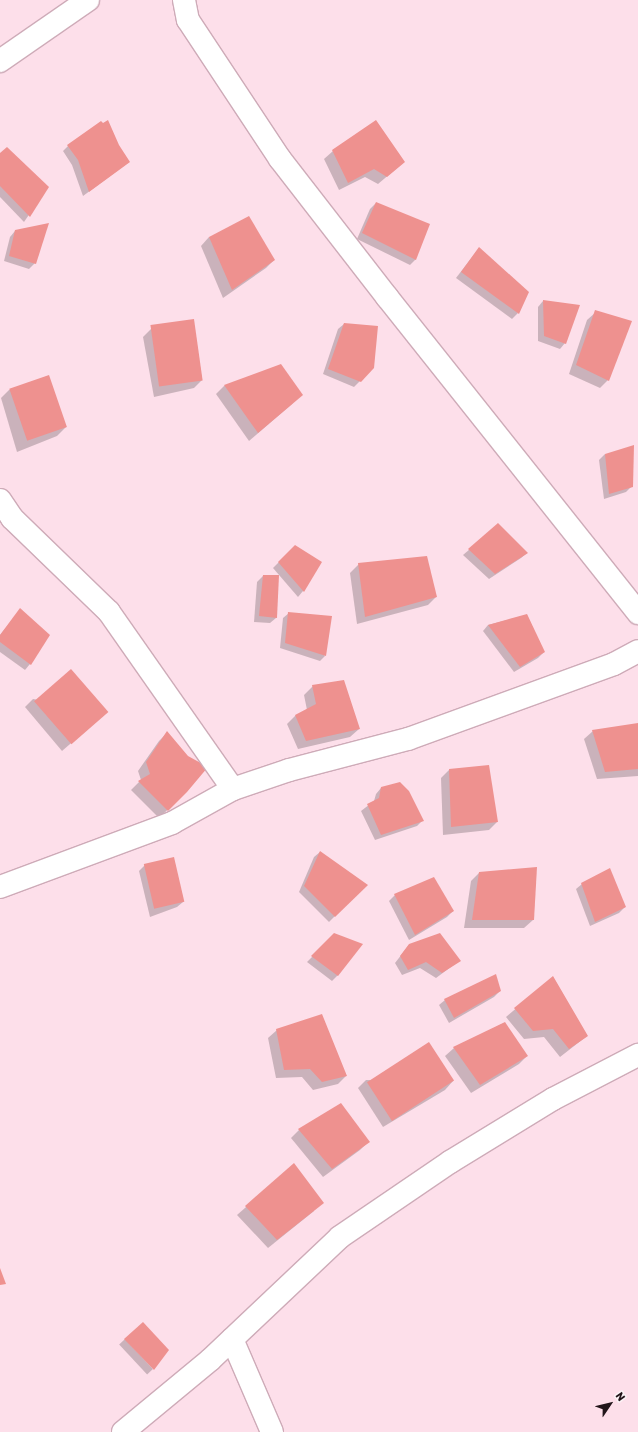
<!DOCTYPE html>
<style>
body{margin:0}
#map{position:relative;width:638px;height:1432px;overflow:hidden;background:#fddfea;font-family:Rubik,sans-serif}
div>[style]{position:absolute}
.shadow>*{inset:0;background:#0003;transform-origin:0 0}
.building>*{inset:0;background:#ee918f;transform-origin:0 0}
.roads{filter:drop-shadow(1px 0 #ceabb8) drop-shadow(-1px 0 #ceabb8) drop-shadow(0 1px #ceabb8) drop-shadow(0 -1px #ceabb8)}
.street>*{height:22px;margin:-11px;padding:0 11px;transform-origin:11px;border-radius:11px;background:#fff}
.secondary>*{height:22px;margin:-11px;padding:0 11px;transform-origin:11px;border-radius:11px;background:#fff}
span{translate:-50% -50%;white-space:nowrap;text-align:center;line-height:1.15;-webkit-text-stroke:3px #fbf3f6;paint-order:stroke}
.north{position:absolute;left:590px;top:1384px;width:40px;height:40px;-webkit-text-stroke:3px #fbf3f6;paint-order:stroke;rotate:55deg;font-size:11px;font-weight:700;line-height:16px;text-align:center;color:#22151a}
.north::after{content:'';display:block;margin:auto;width:14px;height:18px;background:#22151a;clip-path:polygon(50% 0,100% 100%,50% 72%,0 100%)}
</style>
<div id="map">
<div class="shadow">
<div style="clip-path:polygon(68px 146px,118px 146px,129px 162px,83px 196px,72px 165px,63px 151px)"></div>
<div style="clip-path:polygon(333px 151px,404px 162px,378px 184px,365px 177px,339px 190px,324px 159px)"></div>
<div style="clip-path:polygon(0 155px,48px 187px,24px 222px,0 197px)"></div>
<div style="clip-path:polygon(376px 203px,416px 259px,410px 265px,357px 239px,370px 209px)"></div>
<div style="clip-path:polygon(15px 231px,35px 263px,29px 269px,4px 261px,10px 237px)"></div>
<div style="clip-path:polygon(209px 237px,274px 260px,266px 268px,223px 298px,201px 246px)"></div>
<div style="clip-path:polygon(479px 248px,518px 313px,512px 319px,456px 278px)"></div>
<div style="clip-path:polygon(543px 301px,565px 343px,560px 349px,538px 341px,538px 307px)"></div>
<div style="clip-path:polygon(596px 312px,608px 380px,600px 388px,569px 374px,587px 320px)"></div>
<div style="clip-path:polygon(193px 320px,202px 380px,194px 388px,154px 397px,143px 337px,151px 329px)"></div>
<div style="clip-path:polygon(344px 324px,360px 381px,354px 387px,323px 374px,338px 329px)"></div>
<div style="clip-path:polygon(281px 365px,293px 403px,249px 441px,216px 394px,224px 386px)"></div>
<div style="clip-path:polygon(48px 376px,66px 427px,57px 436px,17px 452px,1px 398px,9px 390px)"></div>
<div style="clip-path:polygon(605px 454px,632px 486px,626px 492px,604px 499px,599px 460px)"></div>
<div style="clip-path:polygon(498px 525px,527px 553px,521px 558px,489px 579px,463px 555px)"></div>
<div style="clip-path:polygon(295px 546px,320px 563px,303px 591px,298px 597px,273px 568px)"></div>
<div style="clip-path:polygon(359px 564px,436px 597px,428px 605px,357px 624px,350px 573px)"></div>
<div style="clip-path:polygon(263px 576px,276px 618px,270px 623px,254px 622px,257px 582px)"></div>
<div style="clip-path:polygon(20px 610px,48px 636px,30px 664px,25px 670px,0 652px,0 635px)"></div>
<div style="clip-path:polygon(289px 613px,325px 656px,320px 661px,280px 648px,283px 618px)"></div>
<div style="clip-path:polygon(527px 615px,544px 652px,538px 658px,514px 672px,483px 631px,488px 625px)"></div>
<div style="clip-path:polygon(313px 686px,359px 729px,350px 737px,298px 749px,287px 724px,295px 716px,307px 710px,304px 695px)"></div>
<div style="clip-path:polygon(33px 699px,107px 712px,62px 751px,25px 707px)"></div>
<div style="clip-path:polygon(638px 724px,638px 776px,597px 779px,584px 739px,593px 731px)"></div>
<div style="clip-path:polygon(167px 733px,186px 792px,159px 818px,131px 790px,141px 780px,138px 771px,159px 741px)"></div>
<div style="clip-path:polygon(449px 770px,497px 822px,489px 830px,443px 835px,441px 778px)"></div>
<div style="clip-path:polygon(381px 788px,423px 820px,417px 826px,375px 840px,361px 811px,374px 801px,376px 794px)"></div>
<div style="clip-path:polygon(320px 852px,366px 885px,329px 922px,299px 892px,314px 857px)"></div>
<div style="clip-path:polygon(145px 865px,183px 902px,177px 907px,150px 917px,139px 871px)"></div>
<div style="clip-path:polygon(479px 873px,533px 920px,524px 928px,464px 928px,471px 881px)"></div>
<div style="clip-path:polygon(433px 879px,453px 911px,447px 917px,409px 940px,389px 901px,395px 895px)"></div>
<div style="clip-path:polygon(582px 884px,625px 907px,619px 913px,590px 926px,576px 889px)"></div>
<div style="clip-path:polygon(335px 934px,338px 975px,332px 981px,307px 962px)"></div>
<div style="clip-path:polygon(409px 945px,459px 961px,436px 978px,420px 968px,402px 975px,395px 963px)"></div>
<div style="clip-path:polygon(553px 977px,587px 1036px,560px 1057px,544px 1037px,524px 1039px,506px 1017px)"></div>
<div style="clip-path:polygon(500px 991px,494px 997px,449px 1023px,439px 1005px,445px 1000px)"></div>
<div style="clip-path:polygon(504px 1023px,527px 1056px,519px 1064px,471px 1093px,445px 1056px,454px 1048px)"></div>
<div style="clip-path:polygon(277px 1030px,346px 1076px,338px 1084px,313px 1090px,302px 1077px,276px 1078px,268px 1038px)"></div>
<div style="clip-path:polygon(366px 1080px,453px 1081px,445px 1090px,383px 1127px,358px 1088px)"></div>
<div style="clip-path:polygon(299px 1130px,368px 1142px,360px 1150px,323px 1177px,291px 1138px)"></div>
<div style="clip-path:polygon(294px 1165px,314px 1211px,268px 1248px,237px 1215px)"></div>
<div style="left:125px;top:1339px;width:41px;height:8px;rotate:47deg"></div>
</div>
<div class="building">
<div style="clip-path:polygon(108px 120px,119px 145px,130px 162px,89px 192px,78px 160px,67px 145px,101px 121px,103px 123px)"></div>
<div style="clip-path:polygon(376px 120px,405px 162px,387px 177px,374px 169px,348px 183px,332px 150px)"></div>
<div style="clip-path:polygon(7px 147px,49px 187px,30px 217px,0 186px,0 153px)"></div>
<div style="clip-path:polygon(376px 202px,430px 224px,416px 260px,362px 233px)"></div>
<div style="clip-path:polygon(249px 216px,275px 260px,232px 290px,209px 237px)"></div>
<div style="clip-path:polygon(49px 223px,36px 264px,9px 256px,15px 230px)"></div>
<div style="clip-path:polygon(479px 247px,529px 292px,519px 314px,461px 272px)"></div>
<div style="clip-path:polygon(543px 300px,580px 305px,566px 344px,544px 336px)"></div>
<div style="clip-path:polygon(595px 310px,632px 321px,609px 381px,576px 365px)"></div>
<div style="left:194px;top:319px;width:62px;height:44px;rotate:82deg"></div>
<div style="clip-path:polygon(344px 323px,378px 326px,374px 368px,361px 382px,328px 369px)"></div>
<div style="clip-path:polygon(281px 364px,303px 395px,258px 433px,224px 385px)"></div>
<div style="left:49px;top:375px;width:55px;height:42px;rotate:71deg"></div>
<div style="clip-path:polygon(634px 445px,633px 487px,609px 494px,605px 454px)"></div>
<div style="clip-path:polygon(498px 523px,528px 553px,495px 574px,468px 549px)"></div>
<div style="clip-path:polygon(295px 545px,322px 562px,304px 592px,278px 562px)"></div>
<div style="clip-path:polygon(427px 556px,437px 597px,365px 617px,358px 563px)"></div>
<div style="clip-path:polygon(263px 575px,279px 575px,277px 618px,259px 616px)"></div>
<div style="clip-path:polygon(20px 608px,50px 635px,31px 665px,0 642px,0 635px)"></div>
<div style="clip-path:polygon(288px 612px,332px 616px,326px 656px,285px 643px)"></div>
<div style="clip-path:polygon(527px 614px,545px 652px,520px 667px,488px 625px)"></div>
<div style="left:71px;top:669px;width:57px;height:49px;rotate:49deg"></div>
<div style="clip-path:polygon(344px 680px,360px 729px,306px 741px,295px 715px,316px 704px,312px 685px)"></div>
<div style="clip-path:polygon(638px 723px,638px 769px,605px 772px,592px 730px)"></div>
<div style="clip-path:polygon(167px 731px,188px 756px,208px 767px,187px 792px,168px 811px,138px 781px,150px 774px,146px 762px)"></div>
<div style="clip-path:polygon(489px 765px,498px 822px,451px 827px,449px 769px)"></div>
<div style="clip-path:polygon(400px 782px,409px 791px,424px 821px,381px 835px,367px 804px,379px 798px,381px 787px)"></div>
<div style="clip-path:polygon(320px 851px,368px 885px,335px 917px,304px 886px)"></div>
<div style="left:174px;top:857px;width:46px;height:31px;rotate:77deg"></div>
<div style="clip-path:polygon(537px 867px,534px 920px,472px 920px,479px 872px)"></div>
<div style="clip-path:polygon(610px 868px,626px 907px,595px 922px,581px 883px)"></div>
<div style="clip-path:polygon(434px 877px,454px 911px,415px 935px,394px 894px)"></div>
<div style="clip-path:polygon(334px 933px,363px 944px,338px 976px,311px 956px)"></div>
<div style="clip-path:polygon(440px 933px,461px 961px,442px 973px,426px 962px,408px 970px,400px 956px,409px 944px)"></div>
<div style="clip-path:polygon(496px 974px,501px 991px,454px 1018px,444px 999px)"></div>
<div style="clip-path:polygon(553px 976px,588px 1036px,569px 1049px,553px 1029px,533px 1031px,514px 1008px)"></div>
<div style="clip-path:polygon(322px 1014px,347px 1076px,322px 1082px,310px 1069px,284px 1070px,276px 1029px)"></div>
<div style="clip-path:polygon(505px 1022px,528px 1056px,480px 1085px,453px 1047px)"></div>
<div style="left:429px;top:1042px;width:46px;height:74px;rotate:57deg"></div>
<div style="clip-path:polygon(341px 1103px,370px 1142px,332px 1169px,298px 1129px)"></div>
<div style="clip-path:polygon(294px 1163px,324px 1203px,277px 1240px,245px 1206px)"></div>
<div style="clip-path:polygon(0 1268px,6px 1284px,0 1285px)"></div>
<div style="clip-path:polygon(143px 1322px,169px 1350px,154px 1370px,124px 1339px)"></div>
</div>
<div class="roads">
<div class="street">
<div style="left:184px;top:0;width:20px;rotate:79deg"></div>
<div style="left:188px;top:20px;width:167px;rotate:56.5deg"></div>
<div style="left:280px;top:159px;width:175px;rotate:52.2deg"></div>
<div style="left:387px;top:297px;width:404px;rotate:51.5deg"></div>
<div style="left:0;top:61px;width:107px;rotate:-34.7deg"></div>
<div style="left:0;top:500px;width:22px;rotate:56deg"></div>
<div style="left:12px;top:518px;width:135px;rotate:44.1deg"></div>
<div style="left:109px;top:612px;width:216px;rotate:55deg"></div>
<div style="left:0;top:887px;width:184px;rotate:-20.4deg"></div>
<div style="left:172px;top:823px;width:70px;rotate:-29.1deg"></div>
<div style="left:233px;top:789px;width:59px;rotate:-18.7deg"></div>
<div style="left:289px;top:770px;width:123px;rotate:-14.6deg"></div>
<div style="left:408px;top:739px;width:219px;rotate:-20deg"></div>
<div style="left:614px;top:664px;width:27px;rotate:-28deg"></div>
<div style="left:232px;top:1339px;width:101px;rotate:66.7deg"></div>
</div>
<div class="secondary">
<div style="left:123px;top:1432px;width:113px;rotate:-39.6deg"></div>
<div style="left:210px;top:1360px;width:179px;rotate:-43.4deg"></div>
<div style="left:340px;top:1237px;width:133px;rotate:-34.3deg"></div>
<div style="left:450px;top:1162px;width:121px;rotate:-31.5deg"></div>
<div style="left:553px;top:1099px;width:96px;rotate:-27.4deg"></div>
</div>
</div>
<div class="north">N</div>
</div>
